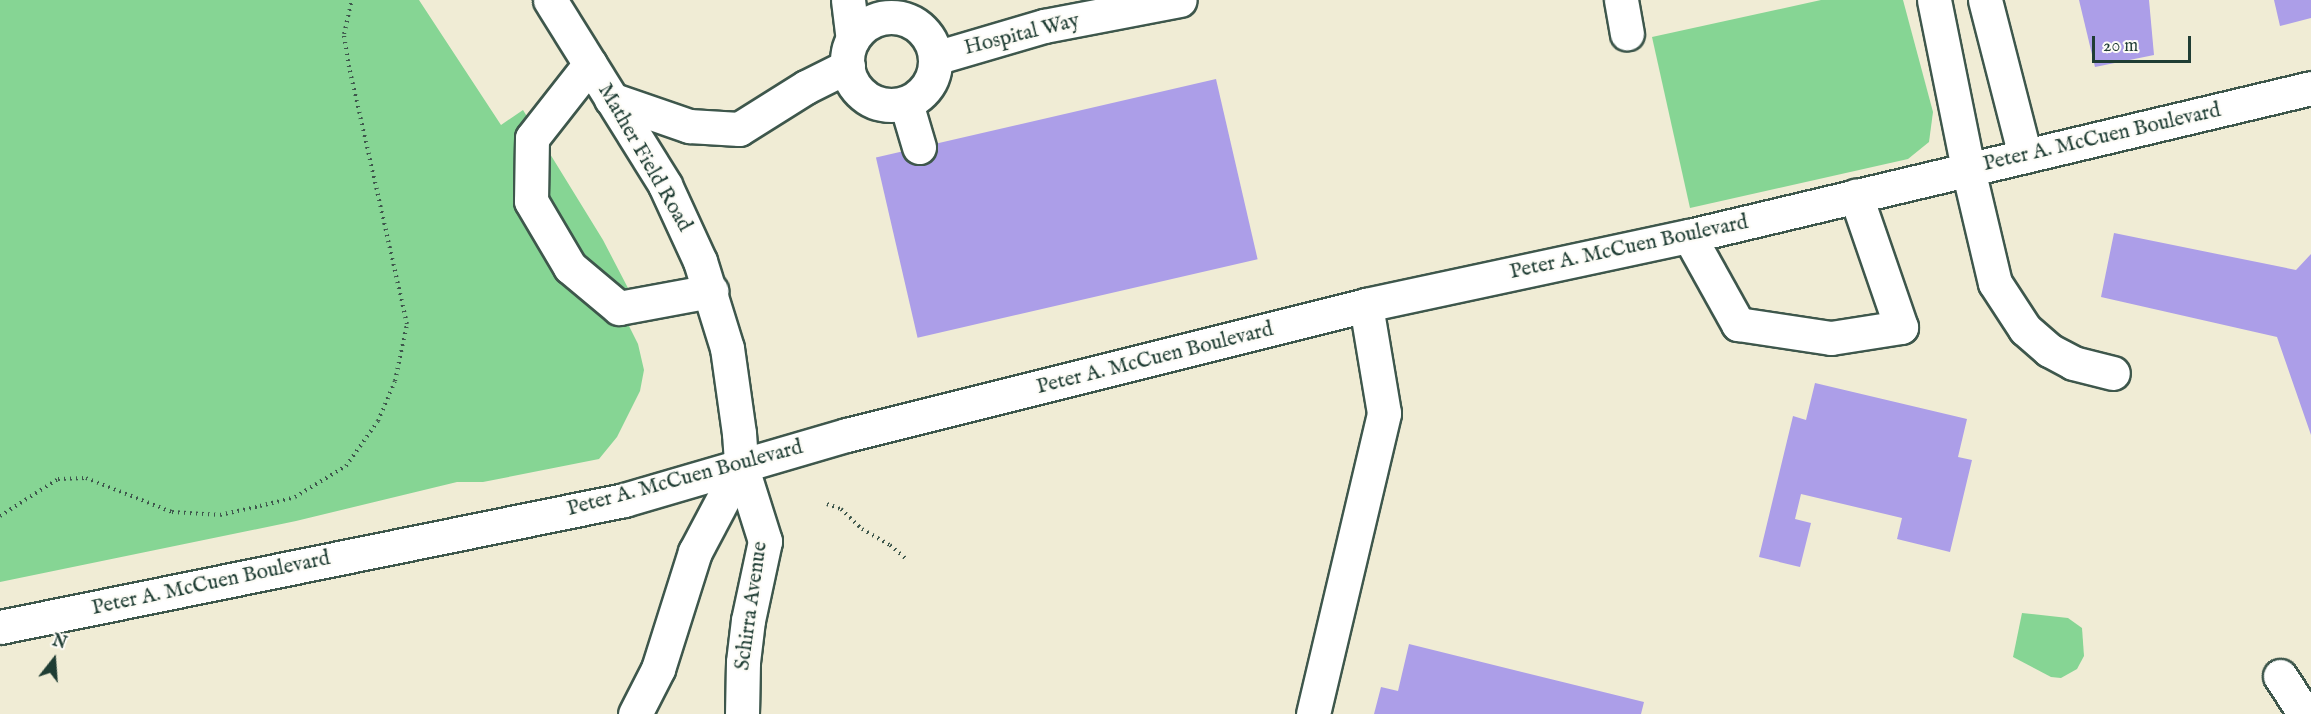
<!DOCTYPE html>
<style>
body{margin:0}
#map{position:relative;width:2311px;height:714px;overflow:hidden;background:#f0ecd5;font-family:"IM FELL English",serif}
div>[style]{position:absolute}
.green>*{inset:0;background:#86d594}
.building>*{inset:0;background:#ac9ee8;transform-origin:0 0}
.path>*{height:4px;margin-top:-2px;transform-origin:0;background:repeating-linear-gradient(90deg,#3e574c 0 1.5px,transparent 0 6px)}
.roads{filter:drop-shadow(2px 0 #3e574c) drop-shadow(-2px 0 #3e574c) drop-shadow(0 2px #3e574c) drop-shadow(0 -2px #3e574c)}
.minor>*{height:33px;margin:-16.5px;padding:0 16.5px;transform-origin:16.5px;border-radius:16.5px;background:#fff}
.minor>.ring{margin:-16.5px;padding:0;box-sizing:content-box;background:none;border:33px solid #fff;border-radius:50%}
.major>*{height:33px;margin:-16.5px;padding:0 16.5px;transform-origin:16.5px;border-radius:16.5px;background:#fff}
span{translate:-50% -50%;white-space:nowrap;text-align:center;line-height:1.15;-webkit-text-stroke:4.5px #fdfcf7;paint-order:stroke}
.street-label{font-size:21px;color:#1f3d34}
.north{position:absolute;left:24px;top:630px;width:60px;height:60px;-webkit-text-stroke:4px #fdfcf7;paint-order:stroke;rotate:17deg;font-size:16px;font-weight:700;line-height:24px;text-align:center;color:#1f3d34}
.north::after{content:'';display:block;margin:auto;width:21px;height:27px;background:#1f3d34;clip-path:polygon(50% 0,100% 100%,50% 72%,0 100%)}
.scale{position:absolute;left:2092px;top:36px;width:99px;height:27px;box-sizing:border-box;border:3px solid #1f3d34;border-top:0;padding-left:8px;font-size:18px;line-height:21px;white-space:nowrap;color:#1f3d34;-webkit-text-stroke:4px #fdfcf7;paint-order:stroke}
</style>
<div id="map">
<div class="green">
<div style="clip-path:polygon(0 0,419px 0,501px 125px,523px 110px,603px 240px,629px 290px,626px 320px,638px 344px,644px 370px,640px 391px,617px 437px,599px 459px,483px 482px,457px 482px,296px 521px,0 582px)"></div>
<div style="clip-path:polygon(1821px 0,1903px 0,1933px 112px,1929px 142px,1908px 159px,1690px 208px,1652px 37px)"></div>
<div style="clip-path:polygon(2022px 613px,2068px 618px,2082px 628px,2084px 656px,2077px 669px,2061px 678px,2051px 677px,2013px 657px)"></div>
</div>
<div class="building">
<div style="clip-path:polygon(2079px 0,2149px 0,2154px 55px,2095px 67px)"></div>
<div style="clip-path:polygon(2274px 0,2311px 0,2311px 18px,2280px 26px)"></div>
<div style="left:1216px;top:79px;width:185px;height:349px;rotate:77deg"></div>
<div style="clip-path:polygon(2114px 233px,2296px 270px,2311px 254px,2311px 435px,2277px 337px,2101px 297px)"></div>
<div style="clip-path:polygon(1815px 383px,1967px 419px,1958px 457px,1972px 460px,1950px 552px,1897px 539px,1902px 518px,1801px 494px,1795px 519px,1811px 523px,1800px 567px,1759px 557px,1793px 416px,1806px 420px)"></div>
<div style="clip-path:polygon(1409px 644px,1644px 702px,1641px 714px,1374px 714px,1381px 687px,1398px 691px)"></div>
</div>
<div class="path">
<div style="left:827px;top:504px;width:15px;rotate:20deg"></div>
<div style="left:841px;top:509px;width:29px;rotate:44deg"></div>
<div style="left:862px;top:529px;width:32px;rotate:30deg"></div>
<div style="left:890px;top:545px;width:23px;rotate:41deg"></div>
<div style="left:0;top:516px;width:69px;rotate:-32.5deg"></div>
<div style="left:58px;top:479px;width:28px;rotate:-2deg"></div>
<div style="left:86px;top:478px;width:92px;rotate:21.6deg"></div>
<div style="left:172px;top:512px;width:48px;rotate:3.6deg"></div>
<div style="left:220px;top:515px;width:41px;rotate:-12.7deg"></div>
<div style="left:260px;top:506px;width:36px;rotate:-14deg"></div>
<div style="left:295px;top:497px;width:60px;rotate:-31.3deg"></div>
<div style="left:346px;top:466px;width:55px;rotate:-54.6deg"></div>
<div style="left:378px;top:421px;width:43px;rotate:-67deg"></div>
<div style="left:395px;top:381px;width:58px;rotate:-78.1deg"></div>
<div style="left:407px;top:324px;width:263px;rotate:-102.7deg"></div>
<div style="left:349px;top:67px;width:33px;rotate:-99deg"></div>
<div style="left:344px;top:34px;width:35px;rotate:-77deg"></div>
</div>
<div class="roads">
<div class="minor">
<div style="left:848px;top:0;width:39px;rotate:83deg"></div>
<div style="left:1621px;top:0;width:34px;rotate:80deg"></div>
<div style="left:1934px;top:0;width:172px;rotate:78.6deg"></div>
<div style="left:1968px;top:169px;width:117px;rotate:76.7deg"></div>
<div style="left:1995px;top:283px;width:55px;rotate:56.9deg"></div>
<div style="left:2025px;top:329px;width:32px;rotate:41deg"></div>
<div style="left:2049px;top:350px;width:27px;rotate:28deg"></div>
<div style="left:2073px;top:363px;width:41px;rotate:14deg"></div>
<div style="left:1985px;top:0;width:161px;rotate:75.6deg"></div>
<div class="ring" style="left:847px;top:17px;width:55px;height:55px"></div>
<div style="left:935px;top:58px;width:114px;rotate:-16.4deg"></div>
<div style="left:1044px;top:26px;width:138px;rotate:-10.8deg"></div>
<div style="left:590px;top:64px;width:94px;rotate:128.1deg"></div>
<div style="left:532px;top:138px;width:63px;rotate:90.9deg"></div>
<div style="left:531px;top:201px;width:77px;rotate:59.4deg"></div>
<div style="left:570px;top:267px;width:64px;rotate:39.9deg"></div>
<div style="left:619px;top:308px;width:94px;rotate:-10.5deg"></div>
<div style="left:611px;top:99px;width:83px;rotate:19.1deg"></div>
<div style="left:689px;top:126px;width:50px;rotate:3.4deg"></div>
<div style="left:739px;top:129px;width:79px;rotate:-32.1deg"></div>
<div style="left:806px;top:87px;width:47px;rotate:-26.6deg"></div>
<div style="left:906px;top:103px;width:46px;rotate:73.5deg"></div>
<div style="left:1689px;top:236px;width:101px;rotate:60.9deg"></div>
<div style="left:1738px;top:324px;width:94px;rotate:8.6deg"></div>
<div style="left:1831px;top:338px;width:71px;rotate:-8.9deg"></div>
<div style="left:1901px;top:327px;width:139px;rotate:-109deg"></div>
<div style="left:741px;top:465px;width:80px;rotate:72.5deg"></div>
<div style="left:765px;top:541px;width:81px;rotate:102.1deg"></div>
<div style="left:748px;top:620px;width:42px;rotate:96.8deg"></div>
<div style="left:743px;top:662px;width:52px;rotate:91.1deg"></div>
<div style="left:0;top:627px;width:637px;rotate:-11.5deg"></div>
<div style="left:624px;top:500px;width:232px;rotate:-16.3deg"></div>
<div style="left:847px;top:435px;width:535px;rotate:-14.06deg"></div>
<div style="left:1366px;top:305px;width:330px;rotate:-12.1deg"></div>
<div style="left:1689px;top:236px;width:639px;rotate:-13.38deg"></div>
<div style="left:2280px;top:676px;width:45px;rotate:56.7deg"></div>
<div style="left:635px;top:714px;width:51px;rotate:-62.9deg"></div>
<div style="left:658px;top:669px;width:123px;rotate:-72.5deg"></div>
<div style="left:695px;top:552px;width:98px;rotate:-62.1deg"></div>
<div style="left:1313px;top:714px;width:309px;rotate:-76.7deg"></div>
<div style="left:1384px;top:413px;width:109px;rotate:-99.5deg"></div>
</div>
<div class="major">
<div style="left:550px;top:0;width:218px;rotate:58.1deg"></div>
<div style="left:665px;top:185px;width:84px;rotate:65.3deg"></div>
<div style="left:700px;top:261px;width:91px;rotate:72.8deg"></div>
<div style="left:727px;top:348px;width:86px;rotate:82deg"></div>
<div style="left:739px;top:433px;width:32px;rotate:86deg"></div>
</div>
</div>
<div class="street-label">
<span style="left:1022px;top:35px;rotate:-14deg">Hospital Way</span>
<span style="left:2102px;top:138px;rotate:-13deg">Peter A. McCuen Boulevard</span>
<span style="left:644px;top:158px;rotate:60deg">Mather Field Road</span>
<span style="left:1629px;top:248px;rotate:-12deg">Peter A. McCuen Boulevard</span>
<span style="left:1155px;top:359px;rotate:-14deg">Peter A. McCuen Boulevard</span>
<span style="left:685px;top:479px;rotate:-15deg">Peter A. McCuen Boulevard</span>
<span style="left:211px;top:584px;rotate:-12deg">Peter A. McCuen Boulevard</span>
<span style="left:752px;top:606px;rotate:-82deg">Schirra Avenue</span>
</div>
<div class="north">N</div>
<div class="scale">20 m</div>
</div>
